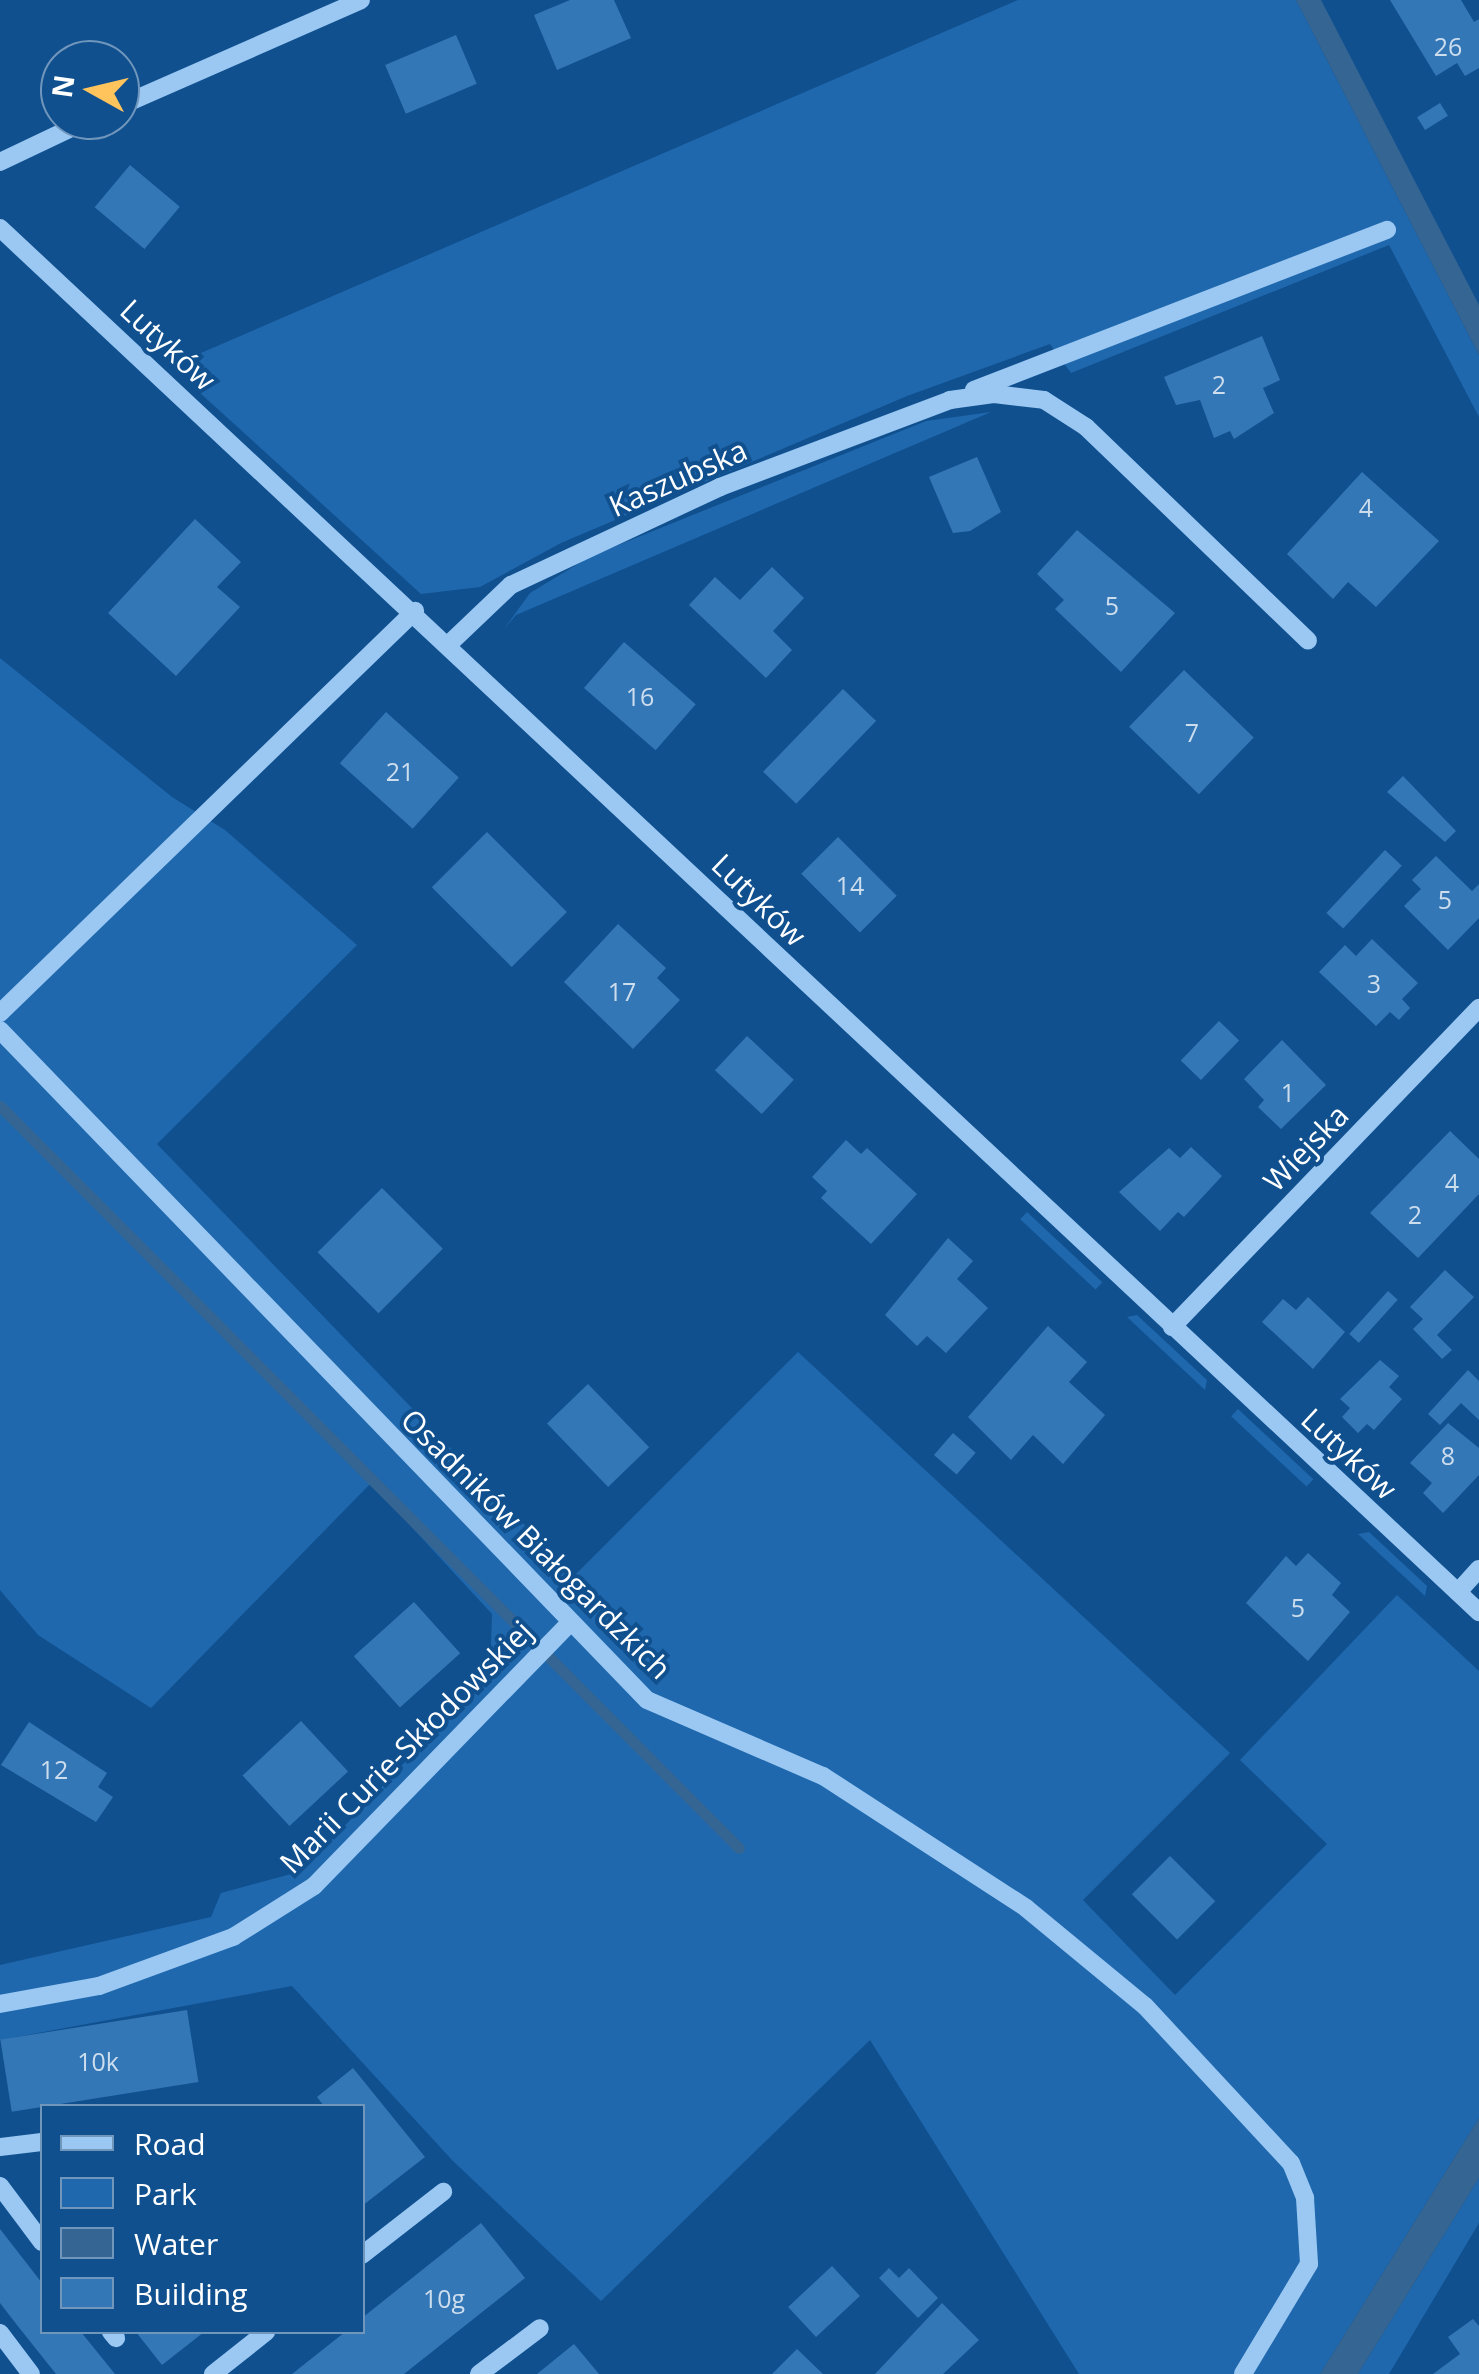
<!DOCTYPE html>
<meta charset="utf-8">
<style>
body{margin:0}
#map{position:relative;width:1479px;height:2374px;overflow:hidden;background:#10508f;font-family:"Open Sans",sans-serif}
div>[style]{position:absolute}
.green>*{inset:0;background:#1f68ad;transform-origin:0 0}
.water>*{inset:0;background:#356593}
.stream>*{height:11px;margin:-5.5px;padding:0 5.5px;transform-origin:5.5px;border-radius:5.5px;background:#356593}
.building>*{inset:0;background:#3477b7;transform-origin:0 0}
.minor>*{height:18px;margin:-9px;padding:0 9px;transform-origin:9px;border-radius:9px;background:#9ac8f3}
span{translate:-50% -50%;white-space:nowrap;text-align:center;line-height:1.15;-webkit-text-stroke:8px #10508f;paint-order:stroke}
.number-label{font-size:25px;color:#ccdded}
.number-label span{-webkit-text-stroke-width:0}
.street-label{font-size:30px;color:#fff}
.legend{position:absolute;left:40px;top:2104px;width:325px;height:230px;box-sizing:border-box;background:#10508f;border:2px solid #7096bc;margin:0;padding:12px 18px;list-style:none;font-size:30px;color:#fff}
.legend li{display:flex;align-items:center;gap:20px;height:50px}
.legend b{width:50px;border:2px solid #7096bc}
.north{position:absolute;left:40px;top:40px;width:100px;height:100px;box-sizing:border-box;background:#10508f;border:2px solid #7096bc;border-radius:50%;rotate:278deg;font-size:28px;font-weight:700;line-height:40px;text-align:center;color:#fff}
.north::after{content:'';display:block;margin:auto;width:35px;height:45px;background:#ffc45b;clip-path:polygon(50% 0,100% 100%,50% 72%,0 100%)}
</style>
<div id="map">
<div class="green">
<div style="clip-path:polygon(1018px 0,1296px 0,1479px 355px,1479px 417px,1389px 245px,1071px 373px,1050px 344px,907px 396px,561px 543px,480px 587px,421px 594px,199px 392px,194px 356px)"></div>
<div style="clip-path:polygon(991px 412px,516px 615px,504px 629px,530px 593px,591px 556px,926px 421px)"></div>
<div style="clip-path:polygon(0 658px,172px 797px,225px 830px,357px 945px,157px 1144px,574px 1576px,798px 1352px,1230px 1753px,1083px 1900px,1175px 1995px,1327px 1844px,1240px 1760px,1397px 1595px,1479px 1671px,1479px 2118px,1320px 2374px,1079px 2374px,870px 2040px,601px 2301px,452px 2160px,292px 1986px,0 2040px,0 1965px,211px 1917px,221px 1893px,302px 1871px,490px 1672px,492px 1614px,371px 1483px,151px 1708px,38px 1635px,0 1590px)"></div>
<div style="left:1027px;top:1212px;width:103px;height:10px;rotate:43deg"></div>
<div style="clip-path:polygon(1137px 1315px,1207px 1380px,1205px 1390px,1127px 1317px)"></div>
<div style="left:1238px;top:1409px;width:103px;height:10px;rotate:43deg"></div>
<div style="clip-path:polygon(1369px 1532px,1427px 1586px,1425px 1596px,1358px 1534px)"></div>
<div style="clip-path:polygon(1479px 2178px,1479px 2223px,1389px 2374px,1358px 2374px)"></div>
</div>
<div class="water">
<div style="clip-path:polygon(1296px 0,1321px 0,1479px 305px,1479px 355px)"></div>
<div style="clip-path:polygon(1479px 2118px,1479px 2178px,1358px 2374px,1320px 2374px)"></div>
</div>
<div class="stream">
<div style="left:0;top:1106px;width:1047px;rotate:45.12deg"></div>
</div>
<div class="building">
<div style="clip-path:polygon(570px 0,614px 0,631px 38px,557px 70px,534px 15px)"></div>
<div style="clip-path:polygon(1390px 0,1461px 0,1474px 22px,1479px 19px,1479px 68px,1465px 76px,1457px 63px,1436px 76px)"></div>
<div style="left:456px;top:35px;width:53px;height:77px;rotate:67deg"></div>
<div style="left:1440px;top:103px;width:15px;height:27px;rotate:58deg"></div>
<div style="left:130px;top:165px;width:65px;height:55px;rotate:40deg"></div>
<div style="clip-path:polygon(1262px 336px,1280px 380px,1263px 388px,1274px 413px,1234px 439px,1230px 431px,1214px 438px,1200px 400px,1176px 405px,1164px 377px)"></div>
<div style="clip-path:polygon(977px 457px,1001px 512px,970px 531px,953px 533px,929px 477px)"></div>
<div style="clip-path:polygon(1362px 472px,1439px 541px,1376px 607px,1348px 582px,1333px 599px,1287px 554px)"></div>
<div style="clip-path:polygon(195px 519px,241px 562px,217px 587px,240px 607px,176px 676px,108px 613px)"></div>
<div style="clip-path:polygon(1077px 530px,1175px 613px,1121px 672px,1055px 609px,1064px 600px,1037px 574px)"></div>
<div style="clip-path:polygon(772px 567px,804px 598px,773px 631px,792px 650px,766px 678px,689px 605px,715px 577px,740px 600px)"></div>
<div style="left:624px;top:642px;width:95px;height:61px;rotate:41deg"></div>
<div style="left:1184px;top:670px;width:97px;height:79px;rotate:44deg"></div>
<div style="left:843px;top:689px;width:46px;height:115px;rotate:44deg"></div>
<div style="left:386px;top:712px;width:98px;height:69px;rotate:42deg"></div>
<div style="clip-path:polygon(1403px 776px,1456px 831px,1445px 842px,1387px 792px)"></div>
<div style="left:487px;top:832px;width:113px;height:78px;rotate:45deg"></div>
<div style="left:838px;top:837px;width:83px;height:52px;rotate:45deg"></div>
<div style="left:1385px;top:850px;width:23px;height:86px;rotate:43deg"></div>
<div style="clip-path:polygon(1436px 856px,1472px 891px,1479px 884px,1479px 918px,1448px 950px,1404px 906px,1421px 889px,1412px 880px)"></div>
<div style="clip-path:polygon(618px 924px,666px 968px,657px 978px,680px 1000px,633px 1049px,564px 982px)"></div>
<div style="clip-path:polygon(1372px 939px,1418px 983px,1402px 999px,1410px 1008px,1399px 1020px,1390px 1012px,1376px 1026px,1319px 972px,1345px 945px,1356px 956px)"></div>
<div style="left:1219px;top:1021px;width:28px;height:55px;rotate:44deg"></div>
<div style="left:747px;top:1036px;width:64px;height:47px;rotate:43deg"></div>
<div style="clip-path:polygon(1282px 1040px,1326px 1085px,1281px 1129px,1258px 1107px,1264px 1100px,1244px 1079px)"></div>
<div style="clip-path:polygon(1450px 1131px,1479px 1159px,1479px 1194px,1418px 1258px,1370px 1213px)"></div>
<div style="clip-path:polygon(846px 1140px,861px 1154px,867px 1148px,917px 1194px,871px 1244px,821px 1198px,827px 1191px,812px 1177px)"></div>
<div style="clip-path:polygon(1191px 1147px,1222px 1176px,1184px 1217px,1178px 1212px,1160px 1231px,1119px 1192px,1169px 1148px,1180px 1158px)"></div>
<div style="left:382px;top:1188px;width:86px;height:91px;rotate:45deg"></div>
<div style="clip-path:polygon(948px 1238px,973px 1261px,957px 1279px,988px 1308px,946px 1353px,927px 1336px,917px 1346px,885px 1315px)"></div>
<div style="clip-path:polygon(1445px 1270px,1474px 1297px,1437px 1335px,1452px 1350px,1442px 1359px,1413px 1329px,1423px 1319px,1410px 1307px)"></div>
<div style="left:1388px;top:1291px;width:13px;height:58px;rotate:42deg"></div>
<div style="clip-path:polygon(1308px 1297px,1345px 1332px,1313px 1369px,1262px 1322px,1283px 1299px,1296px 1310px)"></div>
<div style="clip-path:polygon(1048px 1326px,1087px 1362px,1069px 1382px,1105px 1415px,1063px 1464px,1033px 1435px,1011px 1460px,968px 1417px)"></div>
<div style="clip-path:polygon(1380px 1360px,1399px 1376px,1389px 1387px,1402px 1399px,1374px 1430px,1367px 1424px,1358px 1433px,1342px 1417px,1350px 1408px,1340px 1399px)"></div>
<div style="clip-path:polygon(1468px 1370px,1479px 1381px,1479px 1420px,1461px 1403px,1440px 1425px,1428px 1414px)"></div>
<div style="left:588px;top:1384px;width:88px;height:57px;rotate:46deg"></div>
<div style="clip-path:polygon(1448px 1423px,1479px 1448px,1479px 1475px,1443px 1513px,1423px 1493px,1432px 1483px,1410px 1463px)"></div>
<div style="left:953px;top:1433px;width:30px;height:29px;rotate:41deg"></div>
<div style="clip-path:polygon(1308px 1553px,1341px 1583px,1332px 1595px,1350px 1612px,1308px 1661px,1246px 1603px,1286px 1556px,1296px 1566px)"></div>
<div style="left:414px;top:1602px;width:69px;height:81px;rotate:48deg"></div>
<div style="left:301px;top:1721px;width:69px;height:80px;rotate:47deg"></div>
<div style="clip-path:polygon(29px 1722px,107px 1773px,98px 1787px,113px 1797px,96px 1822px,1px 1765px)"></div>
<div style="left:1170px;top:1856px;width:64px;height:54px;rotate:45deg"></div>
<div style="left:187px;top:2010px;width:73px;height:189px;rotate:81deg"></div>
<div style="clip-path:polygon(353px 2068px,425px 2157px,362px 2206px,362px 2106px,324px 2106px,317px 2097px)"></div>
<div style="clip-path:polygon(481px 2223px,525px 2278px,404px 2374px,292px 2374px,345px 2332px,362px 2332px,362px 2318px)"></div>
<div style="clip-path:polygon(0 2229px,42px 2283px,42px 2332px,81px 2332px,115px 2374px,56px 2374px,17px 2325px,0 2303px)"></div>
<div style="left:832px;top:2266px;width:41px;height:60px;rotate:47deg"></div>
<div style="clip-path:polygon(889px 2268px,899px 2278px,909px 2268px,938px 2298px,918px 2318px,879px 2278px)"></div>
<div style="clip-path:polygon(942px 2303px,979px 2340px,943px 2374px,875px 2374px)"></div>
<div style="clip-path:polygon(1473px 2319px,1479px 2326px,1479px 2374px,1433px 2374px,1460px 2354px,1448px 2337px)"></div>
<div style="clip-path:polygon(136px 2332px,204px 2332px,162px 2365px)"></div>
<div style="clip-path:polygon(574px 2344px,599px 2374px,537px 2374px)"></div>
<div style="clip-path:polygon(797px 2349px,823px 2374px,772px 2374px)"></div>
</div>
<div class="minor">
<div style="left:120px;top:106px;width:263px;rotate:-23.7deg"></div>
<div style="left:0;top:162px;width:98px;rotate:-25.5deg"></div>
<div style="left:0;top:228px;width:2026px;rotate:43.1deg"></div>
<div style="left:974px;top:390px;width:443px;rotate:-21.2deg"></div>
<div style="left:450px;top:643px;width:84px;rotate:-43.6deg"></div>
<div style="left:511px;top:585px;width:231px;rotate:-25.1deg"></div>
<div style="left:720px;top:487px;width:246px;rotate:-20.7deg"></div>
<div style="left:950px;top:400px;width:44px;rotate:-7.8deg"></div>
<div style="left:994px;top:394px;width:50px;rotate:6.8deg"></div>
<div style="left:1044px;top:400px;width:50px;rotate:32.7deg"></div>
<div style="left:1086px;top:427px;width:308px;rotate:43.9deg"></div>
<div style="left:0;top:1013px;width:578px;rotate:-44.09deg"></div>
<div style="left:0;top:1030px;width:931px;rotate:46deg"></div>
<div style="left:647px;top:1700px;width:192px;rotate:23.4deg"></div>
<div style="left:823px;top:1776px;width:242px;rotate:33deg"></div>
<div style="left:1026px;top:1908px;width:154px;rotate:39.5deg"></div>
<div style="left:1145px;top:2006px;width:214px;rotate:47.1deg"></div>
<div style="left:1291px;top:2163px;width:38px;rotate:68deg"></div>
<div style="left:1305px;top:2198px;width:66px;rotate:86.5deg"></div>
<div style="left:1309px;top:2264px;width:128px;rotate:121deg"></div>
<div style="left:1172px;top:1327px;width:443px;rotate:-46.1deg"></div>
<div style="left:1458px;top:1592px;width:31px;rotate:-48deg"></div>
<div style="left:0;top:2004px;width:101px;rotate:-10.3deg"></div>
<div style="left:99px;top:1986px;width:143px;rotate:-20.1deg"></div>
<div style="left:233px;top:1937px;width:96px;rotate:-32.2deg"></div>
<div style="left:314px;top:1886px;width:366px;rotate:-45.8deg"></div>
<div style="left:0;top:2147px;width:42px;rotate:-6.8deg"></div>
<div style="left:0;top:2186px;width:70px;rotate:53.1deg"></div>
<div style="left:362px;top:2255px;width:103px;rotate:-37.9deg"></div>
<div style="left:111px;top:2332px;width:8px;rotate:50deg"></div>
<div style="left:0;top:2333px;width:51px;rotate:52.9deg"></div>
<div style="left:213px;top:2374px;width:68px;rotate:-38.4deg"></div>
<div style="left:479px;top:2374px;width:76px;rotate:-37deg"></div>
</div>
<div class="number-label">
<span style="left:1448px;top:46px">26</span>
<span style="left:1219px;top:384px">2</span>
<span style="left:1366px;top:507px">4</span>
<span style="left:1112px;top:605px">5</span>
<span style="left:640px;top:696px">16</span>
<span style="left:1192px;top:732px">7</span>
<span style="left:400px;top:771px">21</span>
<span style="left:850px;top:885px">14</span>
<span style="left:1445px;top:899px">5</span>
<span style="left:1374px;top:983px">3</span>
<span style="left:622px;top:991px">17</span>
<span style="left:1288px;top:1092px">1</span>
<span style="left:1452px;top:1182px">4</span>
<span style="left:1415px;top:1214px">2</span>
<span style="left:1448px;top:1455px">8</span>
<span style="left:1298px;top:1607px">5</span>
<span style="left:54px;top:1769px">12</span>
<span style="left:98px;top:2061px">10k</span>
<span style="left:444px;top:2298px">10g</span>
</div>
<div class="street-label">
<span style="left:168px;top:345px;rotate:43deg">Lutyków</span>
<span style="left:678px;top:478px;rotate:-24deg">Kaszubska</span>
<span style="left:759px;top:900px;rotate:44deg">Lutyków</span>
<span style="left:1306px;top:1148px;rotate:-46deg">Wiejska</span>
<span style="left:1349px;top:1454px;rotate:43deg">Lutyków</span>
<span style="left:536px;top:1544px;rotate:45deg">Osadników Białogardzkich</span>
<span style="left:406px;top:1747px;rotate:-45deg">Marii Curie-Skłodowskiej</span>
</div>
<ul class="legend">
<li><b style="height:12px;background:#9ac8f3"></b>Road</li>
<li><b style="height:28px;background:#1f68ad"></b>Park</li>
<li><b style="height:28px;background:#356593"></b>Water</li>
<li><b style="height:28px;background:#3477b7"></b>Building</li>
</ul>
<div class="north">N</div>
</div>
